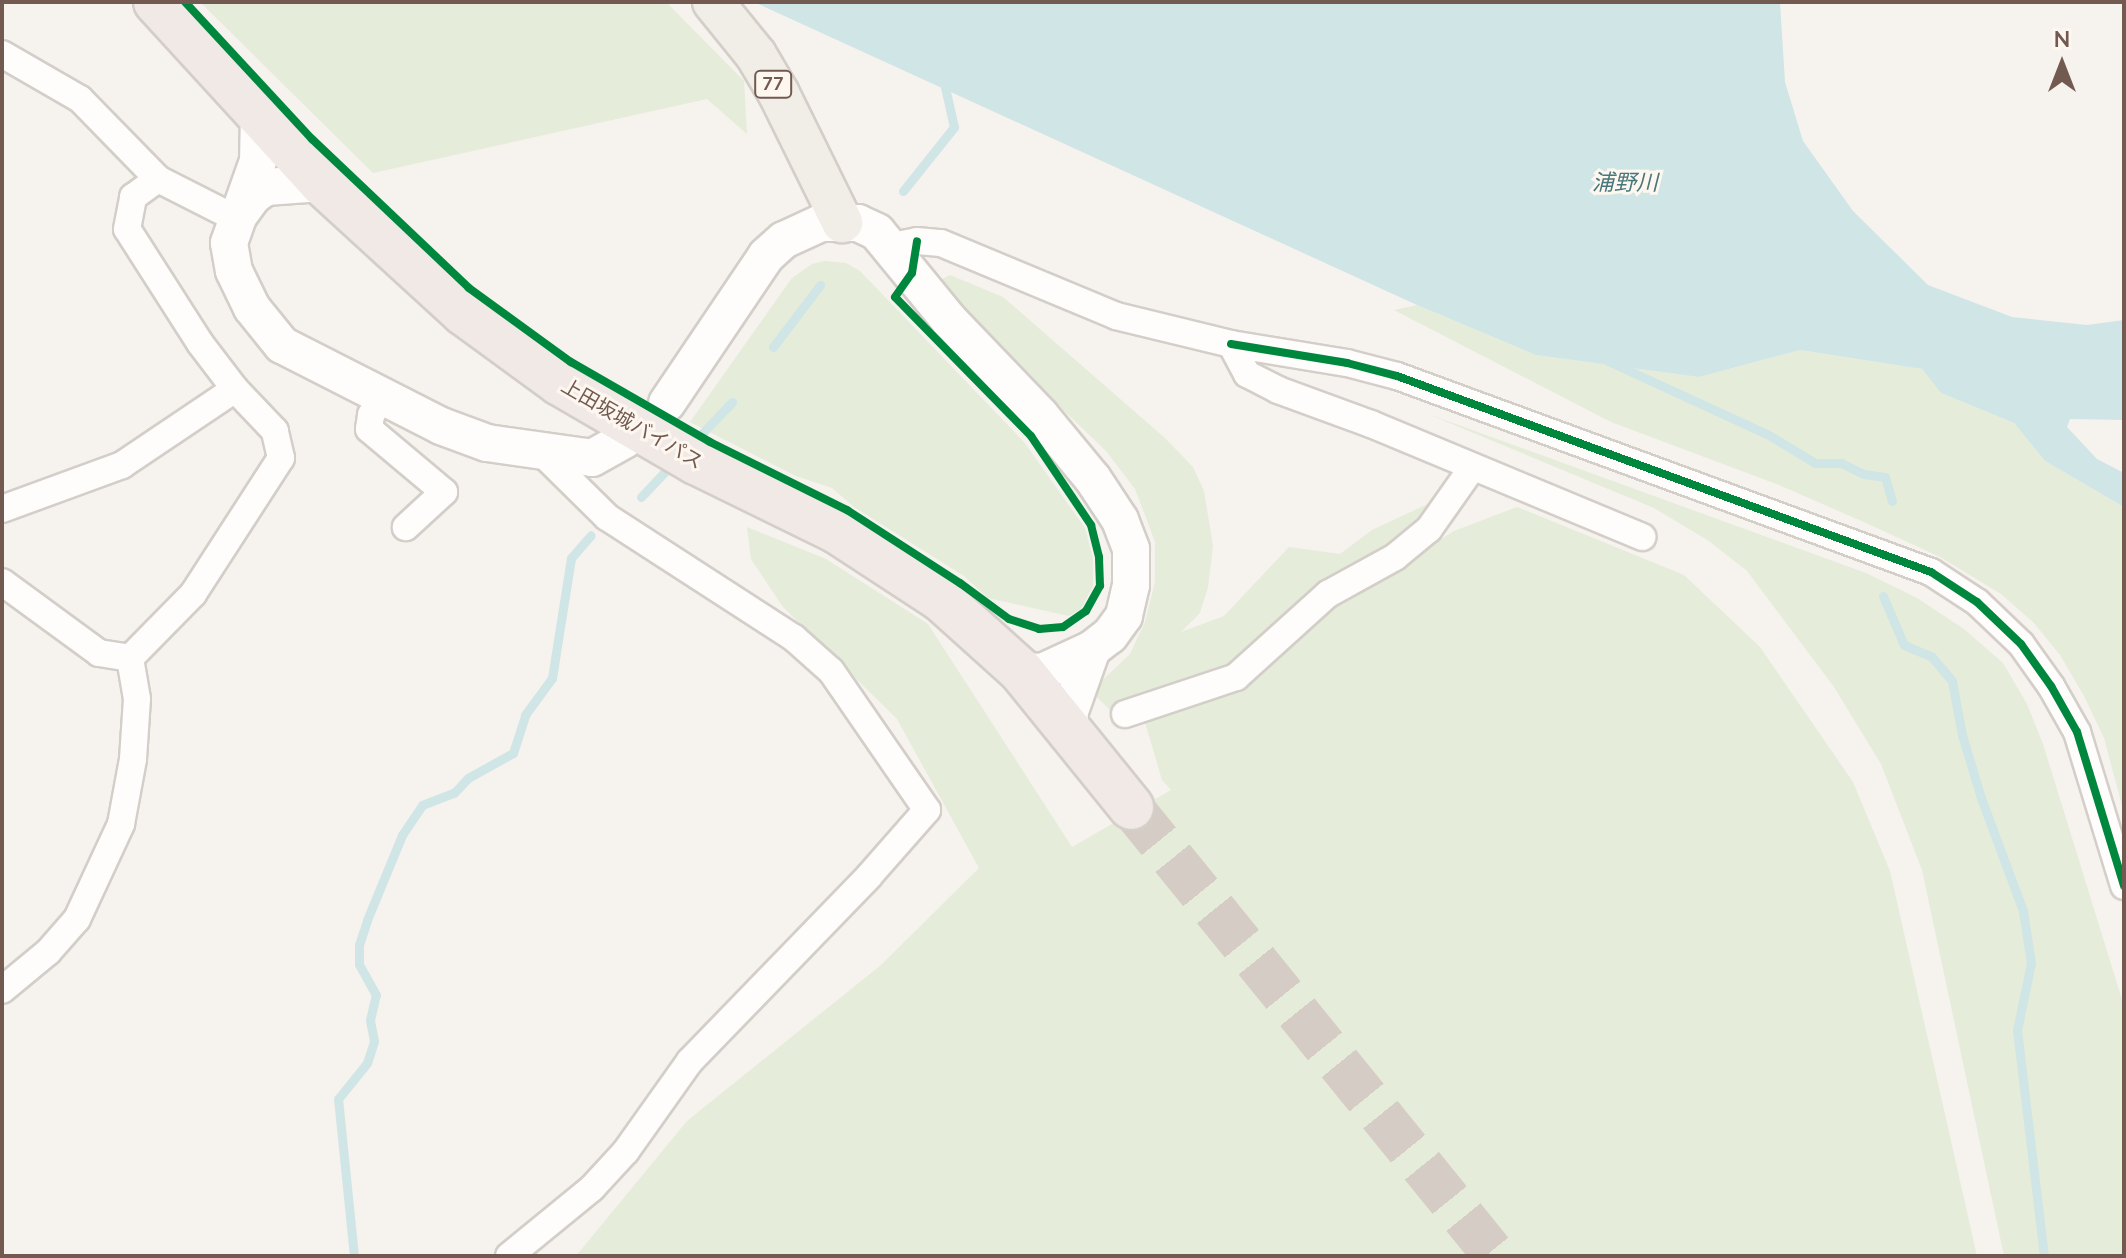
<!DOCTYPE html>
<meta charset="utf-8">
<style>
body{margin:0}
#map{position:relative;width:2126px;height:1258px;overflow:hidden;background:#f6f2ee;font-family:"Nunito Sans","Noto Sans JP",sans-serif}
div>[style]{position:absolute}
.green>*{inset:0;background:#e5ecda}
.water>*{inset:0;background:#d0e5e6}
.stream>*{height:9px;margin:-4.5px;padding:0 4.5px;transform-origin:4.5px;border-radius:4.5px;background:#d0e5e6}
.highway-tunnel>*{height:44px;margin-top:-22px;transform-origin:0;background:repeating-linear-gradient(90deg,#d5ccc6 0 44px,transparent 0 66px)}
.roads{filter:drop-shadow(2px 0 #d4cec9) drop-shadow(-2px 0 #d4cec9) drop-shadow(0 2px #d4cec9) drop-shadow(0 -2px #d4cec9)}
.street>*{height:26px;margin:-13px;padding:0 13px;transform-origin:13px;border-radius:13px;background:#fefdfc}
.secondary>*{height:36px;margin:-18px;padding:0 18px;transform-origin:18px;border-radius:18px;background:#fefdfc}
.primary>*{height:40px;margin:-20px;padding:0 20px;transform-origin:20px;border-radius:20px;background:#f1ede7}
.highway>*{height:44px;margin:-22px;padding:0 22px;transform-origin:22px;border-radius:22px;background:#f0e9e6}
.cycleway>*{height:8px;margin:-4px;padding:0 4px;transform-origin:4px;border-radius:4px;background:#00873e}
span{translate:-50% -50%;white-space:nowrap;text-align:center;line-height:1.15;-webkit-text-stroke:6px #fdf7f0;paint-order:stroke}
.shield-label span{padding:2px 6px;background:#fdf7f0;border:2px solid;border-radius:6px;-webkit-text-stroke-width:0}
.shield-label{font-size:18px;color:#725a50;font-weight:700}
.street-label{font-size:20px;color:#725a50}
.water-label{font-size:22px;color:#48777c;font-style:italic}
.frame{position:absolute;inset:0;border:4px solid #725a50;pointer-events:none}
.north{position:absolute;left:2022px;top:24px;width:80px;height:80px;-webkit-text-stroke:6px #fdf7f0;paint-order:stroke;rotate:0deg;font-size:22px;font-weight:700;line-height:32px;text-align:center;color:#725a50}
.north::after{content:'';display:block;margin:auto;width:28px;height:36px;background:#725a50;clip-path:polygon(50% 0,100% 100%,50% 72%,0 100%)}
</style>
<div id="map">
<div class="green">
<div style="clip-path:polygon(200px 2px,666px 2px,744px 81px,747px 134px,707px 99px,373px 173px)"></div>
<div style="clip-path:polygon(825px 261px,846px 263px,860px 271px,1024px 442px,1085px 528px,1093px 558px,1093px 586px,1081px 609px,1069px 616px,988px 598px,964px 576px,854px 507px,832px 488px,796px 476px,690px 422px,792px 278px,812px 264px)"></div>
<div style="clip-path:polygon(950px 275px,1003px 297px,1165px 438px,1193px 467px,1204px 491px,1213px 546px,1208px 587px,1200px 613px,1181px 632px,1224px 616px,1289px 547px,1340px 554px,1372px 530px,1430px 503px,1428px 515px,1231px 671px,1113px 713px,1091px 691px,1130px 654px,1145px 622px,1155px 582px,1155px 542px,1145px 515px,1135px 489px,1106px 451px,974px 324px,943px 287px,942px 279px)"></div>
<div style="clip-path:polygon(1417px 305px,1536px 355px,1699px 377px,1800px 350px,1922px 369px,1941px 393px,2014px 423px,2045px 461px,2124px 507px,2124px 813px,2104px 738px,2084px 696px,2060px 655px,2034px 623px,2001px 594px,1940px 557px,1866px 523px,1779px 485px,1611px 422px,1394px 310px)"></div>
<div style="clip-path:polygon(1428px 414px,1866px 573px,1917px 598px,1964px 629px,2003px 663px,2027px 704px,2043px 744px,2124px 1006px,2124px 1256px,2004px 1256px,1922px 870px,1881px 764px,1834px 687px,1747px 571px,1709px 541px,1654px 508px)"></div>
<div style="clip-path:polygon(1517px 507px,1684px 575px,1760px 647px,1853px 782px,1890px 871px,1977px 1256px,576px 1256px,687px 1121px,881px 965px,979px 868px,897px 719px,783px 607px,751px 559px,747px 527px,826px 559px,928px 624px,1072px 847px,1171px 790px,1162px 780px,1144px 719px,1214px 696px,1275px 663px,1335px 604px,1454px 531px)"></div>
</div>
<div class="water">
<div style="clip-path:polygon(754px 2px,1780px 2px,1785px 82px,1803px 141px,1853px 211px,1928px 285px,2012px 317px,2087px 325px,2124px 320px,2124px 420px,2070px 419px,2067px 427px,2097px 459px,2124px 473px,2124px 507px,2045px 461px,2014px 423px,1941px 393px,1922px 369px,1800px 350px,1699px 377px,1536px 355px,1417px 305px)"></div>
</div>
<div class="stream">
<div style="left:903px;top:191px;width:82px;rotate:-51.4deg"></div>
<div style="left:954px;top:127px;width:50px;rotate:-102.7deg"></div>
<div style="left:773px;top:347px;width:78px;rotate:-52.8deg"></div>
<div style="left:1608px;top:361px;width:175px;rotate:24.7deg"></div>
<div style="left:1767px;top:434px;width:56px;rotate:31.1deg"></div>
<div style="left:1815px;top:463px;width:26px"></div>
<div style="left:1841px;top:463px;width:25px;rotate:26deg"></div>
<div style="left:1864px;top:474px;width:21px;rotate:8deg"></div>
<div style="left:1885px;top:477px;width:25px;rotate:74deg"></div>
<div style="left:690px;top:446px;width:61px;rotate:-46.3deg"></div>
<div style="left:641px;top:497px;width:48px;rotate:-46.7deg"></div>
<div style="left:1883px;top:596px;width:53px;rotate:66.8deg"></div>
<div style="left:1904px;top:645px;width:30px;rotate:23deg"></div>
<div style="left:1932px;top:657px;width:31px;rotate:50deg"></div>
<div style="left:1952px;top:681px;width:55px;rotate:79.5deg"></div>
<div style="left:1962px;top:735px;width:66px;rotate:73.2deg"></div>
<div style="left:1981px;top:798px;width:121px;rotate:69.6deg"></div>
<div style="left:2023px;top:911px;width:53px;rotate:81.3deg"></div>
<div style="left:2031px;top:963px;width:68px;rotate:101.8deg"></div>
<div style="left:2017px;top:1030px;width:228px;rotate:83.2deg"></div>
<div style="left:354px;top:1256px;width:158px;rotate:-95.8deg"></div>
<div style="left:338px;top:1099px;width:46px;rotate:-51.1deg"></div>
<div style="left:367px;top:1063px;width:23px;rotate:-72deg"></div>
<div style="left:374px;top:1041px;width:21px;rotate:-101deg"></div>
<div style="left:370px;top:1020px;width:26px;rotate:-77deg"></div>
<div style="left:376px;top:995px;width:35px;rotate:-119deg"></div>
<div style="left:359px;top:964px;width:19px;rotate:-90deg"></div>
<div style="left:359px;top:945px;width:26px;rotate:-72deg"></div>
<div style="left:367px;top:920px;width:92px;rotate:-67.6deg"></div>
<div style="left:402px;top:835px;width:36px;rotate:-56deg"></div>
<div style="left:422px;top:805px;width:34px;rotate:-21deg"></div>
<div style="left:454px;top:793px;width:21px;rotate:-47deg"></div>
<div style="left:468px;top:778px;width:51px;rotate:-29.1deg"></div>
<div style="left:513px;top:753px;width:40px;rotate:-72deg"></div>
<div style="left:525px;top:715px;width:46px;rotate:-53.9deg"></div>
<div style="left:552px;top:678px;width:121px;rotate:-81deg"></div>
<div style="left:571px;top:558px;width:30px;rotate:-49deg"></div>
</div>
<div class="highway-tunnel">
<div style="left:1131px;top:807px;width:578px;rotate:50.97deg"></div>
</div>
<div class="roads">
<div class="street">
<div style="left:2px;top:54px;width:90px;rotate:30deg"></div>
<div style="left:80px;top:99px;width:112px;rotate:45.7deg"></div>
<div style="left:158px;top:179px;width:89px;rotate:26.9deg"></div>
<div style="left:892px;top:246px;width:25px;rotate:-11deg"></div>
<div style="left:917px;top:241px;width:24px;rotate:5deg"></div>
<div style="left:941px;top:243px;width:190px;rotate:22.6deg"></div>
<div style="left:1116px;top:316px;width:118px;rotate:13.7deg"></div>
<div style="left:1231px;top:344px;width:118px;rotate:9.3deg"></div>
<div style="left:1347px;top:363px;width:52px;rotate:14.6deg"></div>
<div style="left:1397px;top:376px;width:569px;rotate:20.16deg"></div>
<div style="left:1931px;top:572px;width:55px;rotate:33.1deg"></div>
<div style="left:1977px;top:602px;width:61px;rotate:43.7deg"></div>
<div style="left:2021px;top:644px;width:52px;rotate:54.5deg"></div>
<div style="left:2051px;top:686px;width:53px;rotate:60.5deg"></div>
<div style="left:2077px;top:732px;width:161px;rotate:73deg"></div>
<div style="left:1231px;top:344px;width:34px;rotate:62deg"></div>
<div style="left:1247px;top:374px;width:35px;rotate:27deg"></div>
<div style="left:1278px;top:390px;width:99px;rotate:20.1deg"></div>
<div style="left:1371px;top:424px;width:294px;rotate:22.6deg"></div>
<div style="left:383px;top:395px;width:23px;rotate:121deg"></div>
<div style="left:371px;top:415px;width:14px;rotate:98deg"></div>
<div style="left:369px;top:429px;width:98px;rotate:40deg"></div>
<div style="left:444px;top:492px;width:52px;rotate:137.4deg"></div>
<div style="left:2px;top:509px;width:128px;rotate:-20.1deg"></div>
<div style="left:122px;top:465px;width:136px;rotate:-33.9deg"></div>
<div style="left:2px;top:582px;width:120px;rotate:36.2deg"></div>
<div style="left:99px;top:653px;width:31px;rotate:9deg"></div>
<div style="left:1125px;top:714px;width:117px;rotate:-18.4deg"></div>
<div style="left:1236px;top:677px;width:124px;rotate:-42.1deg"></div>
<div style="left:1328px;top:594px;width:77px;rotate:-28.9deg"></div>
<div style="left:1395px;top:557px;width:44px;rotate:-39.5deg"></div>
<div style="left:1429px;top:529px;width:75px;rotate:-54.8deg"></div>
<div style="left:2px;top:990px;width:60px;rotate:-39.6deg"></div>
<div style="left:48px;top:952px;width:44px;rotate:-48.7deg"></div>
<div style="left:77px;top:919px;width:105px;rotate:-65.1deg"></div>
<div style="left:121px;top:824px;width:66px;rotate:-79.5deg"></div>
<div style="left:133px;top:759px;width:60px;rotate:-86.2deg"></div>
<div style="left:137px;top:699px;width:42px;rotate:-99.7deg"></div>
<div style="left:130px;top:658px;width:90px;rotate:-45.5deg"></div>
<div style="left:193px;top:594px;width:162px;rotate:-57.1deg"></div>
<div style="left:281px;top:458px;width:28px;rotate:-103deg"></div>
<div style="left:275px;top:431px;width:58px;rotate:-133.6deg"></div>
<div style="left:235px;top:389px;width:58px;rotate:-127.3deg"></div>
<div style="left:200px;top:343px;width:135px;rotate:-122.6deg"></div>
<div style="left:127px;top:229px;width:33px;rotate:-79deg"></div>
<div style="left:133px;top:197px;width:31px;rotate:-36deg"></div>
<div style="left:509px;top:1256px;width:107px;rotate:-39.3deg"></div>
<div style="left:592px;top:1188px;width:50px;rotate:-47.4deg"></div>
<div style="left:626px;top:1151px;width:110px;rotate:-54.6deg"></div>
<div style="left:690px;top:1061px;width:257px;rotate:-45.9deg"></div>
<div style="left:869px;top:876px;width:88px;rotate:-48.7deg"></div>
<div style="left:927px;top:810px;width:169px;rotate:-124.6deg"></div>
<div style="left:831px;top:671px;width:50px;rotate:-138.3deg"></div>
<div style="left:794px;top:638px;width:223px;rotate:-147.1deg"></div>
<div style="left:607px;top:517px;width:94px;rotate:-135.4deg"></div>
</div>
<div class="secondary">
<div style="left:259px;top:114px;width:47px;rotate:91.2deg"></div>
<div style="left:258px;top:161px;width:87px;rotate:109.5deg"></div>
<div style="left:229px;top:243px;width:28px;rotate:80deg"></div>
<div style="left:234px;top:271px;width:41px;rotate:64.1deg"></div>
<div style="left:252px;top:308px;width:48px;rotate:51deg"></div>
<div style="left:282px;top:345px;width:178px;rotate:27deg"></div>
<div style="left:441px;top:426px;width:49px;rotate:20.3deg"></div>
<div style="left:487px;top:443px;width:106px;rotate:8.1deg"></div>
<div style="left:592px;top:458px;width:37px;rotate:-29deg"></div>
<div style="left:240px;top:214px;width:22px;rotate:-54deg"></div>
<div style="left:253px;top:196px;width:16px;rotate:-35deg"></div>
<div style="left:266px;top:187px;width:56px;rotate:-4.1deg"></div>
<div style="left:667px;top:403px;width:177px;rotate:-56deg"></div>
<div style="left:766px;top:256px;width:24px;rotate:-42deg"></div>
<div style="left:784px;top:240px;width:41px;rotate:-24.7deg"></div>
<div style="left:821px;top:223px;width:37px"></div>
<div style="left:858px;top:223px;width:21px;rotate:25deg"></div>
<div style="left:877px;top:232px;width:114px;rotate:50.7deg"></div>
<div style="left:949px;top:320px;width:132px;rotate:46.2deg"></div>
<div style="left:1040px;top:415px;width:83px;rotate:50.4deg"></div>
<div style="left:1093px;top:479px;width:49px;rotate:56.6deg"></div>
<div style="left:1120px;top:520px;width:31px;rotate:69deg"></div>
<div style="left:1131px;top:549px;width:36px;rotate:90deg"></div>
<div style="left:1131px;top:585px;width:32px;rotate:103deg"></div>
<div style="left:1124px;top:616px;width:24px;rotate:126deg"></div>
<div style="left:1110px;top:635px;width:23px;rotate:142deg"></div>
<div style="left:1092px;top:649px;width:55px;rotate:155.3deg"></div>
<div style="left:1042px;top:672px;width:21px;rotate:-177deg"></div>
<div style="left:1072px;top:733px;width:19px;rotate:-99deg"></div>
<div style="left:1069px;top:714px;width:69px;rotate:-70.5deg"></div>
</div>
<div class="primary">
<div style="left:713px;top:2px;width:68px;rotate:50.9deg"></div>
<div style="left:756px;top:55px;width:45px;rotate:59.5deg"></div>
<div style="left:779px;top:94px;width:143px;rotate:63.8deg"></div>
</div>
<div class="highway">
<div style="left:156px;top:2px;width:246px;rotate:47.5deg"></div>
<div style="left:322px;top:183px;width:193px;rotate:42.5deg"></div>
<div style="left:464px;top:313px;width:119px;rotate:36.1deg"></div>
<div style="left:560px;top:383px;width:157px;rotate:30.2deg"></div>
<div style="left:696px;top:462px;width:157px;rotate:26.1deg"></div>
<div style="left:837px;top:531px;width:124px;rotate:33.2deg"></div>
<div style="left:941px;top:599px;width:108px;rotate:42deg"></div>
<div style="left:1021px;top:671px;width:175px;rotate:51deg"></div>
</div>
</div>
<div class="cycleway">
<div style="left:185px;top:2px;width:187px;rotate:47.2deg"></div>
<div style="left:312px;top:139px;width:216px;rotate:43.5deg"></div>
<div style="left:469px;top:288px;width:126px;rotate:36deg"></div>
<div style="left:571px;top:362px;width:160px;rotate:29.9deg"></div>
<div style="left:710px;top:442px;width:153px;rotate:26.4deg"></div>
<div style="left:847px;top:510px;width:135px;rotate:32.9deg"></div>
<div style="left:960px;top:583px;width:61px;rotate:36.3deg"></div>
<div style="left:1009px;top:619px;width:32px;rotate:18deg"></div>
<div style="left:1039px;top:629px;width:24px;rotate:-5deg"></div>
<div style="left:1063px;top:627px;width:28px;rotate:-35deg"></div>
<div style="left:1086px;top:611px;width:29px;rotate:-61deg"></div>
<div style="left:1100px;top:586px;width:29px;rotate:-92deg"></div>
<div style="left:1099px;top:557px;width:33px;rotate:-104deg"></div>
<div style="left:1091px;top:525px;width:107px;rotate:-124deg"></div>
<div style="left:1031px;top:436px;width:194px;rotate:-134.4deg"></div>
<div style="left:895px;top:297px;width:29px;rotate:-55deg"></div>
<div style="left:912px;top:273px;width:32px;rotate:-81deg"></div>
<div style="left:1231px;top:344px;width:118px;rotate:9.3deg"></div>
<div style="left:1347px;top:363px;width:52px;rotate:14.6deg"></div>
<div style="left:1397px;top:376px;width:569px;rotate:20.16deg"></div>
<div style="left:1931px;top:572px;width:55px;rotate:33.1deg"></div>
<div style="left:1977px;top:602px;width:61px;rotate:43.7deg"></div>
<div style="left:2021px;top:644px;width:52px;rotate:54.5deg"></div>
<div style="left:2051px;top:686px;width:53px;rotate:60.5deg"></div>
<div style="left:2077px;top:732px;width:161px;rotate:73deg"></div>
</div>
<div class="shield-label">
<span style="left:773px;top:84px">77</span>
</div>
<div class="street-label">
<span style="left:632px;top:424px;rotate:30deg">上田坂城バイパス</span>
</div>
<div class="water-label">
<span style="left:1625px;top:184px">浦野川</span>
</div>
<div class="frame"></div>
<div class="north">N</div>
</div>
